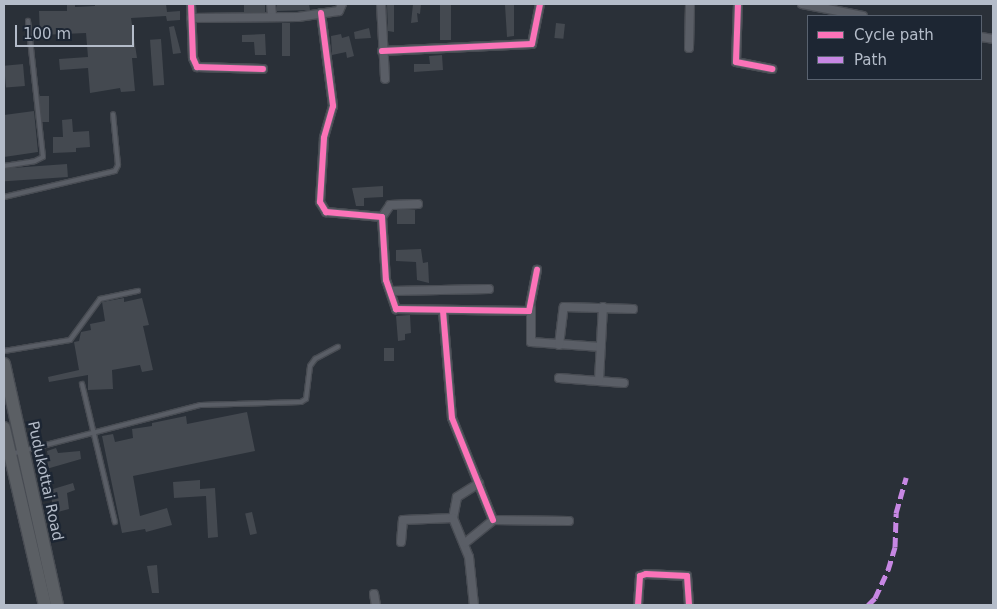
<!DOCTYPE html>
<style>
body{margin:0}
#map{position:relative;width:997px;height:609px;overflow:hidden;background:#2a3038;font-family:"DejaVu Sans",sans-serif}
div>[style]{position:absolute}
.building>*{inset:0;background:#444950;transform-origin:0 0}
.roads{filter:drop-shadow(1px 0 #484c53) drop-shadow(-1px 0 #484c53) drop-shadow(0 1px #484c53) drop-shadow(0 -1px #484c53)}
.service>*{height:4px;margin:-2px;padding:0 2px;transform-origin:2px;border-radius:2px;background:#5a5e66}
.minor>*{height:8px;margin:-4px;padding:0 4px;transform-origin:4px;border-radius:4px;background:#5a5e66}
.trunk>*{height:12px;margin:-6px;padding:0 6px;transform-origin:6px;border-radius:6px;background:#5b5f64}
.quiet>*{height:5px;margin-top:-2.5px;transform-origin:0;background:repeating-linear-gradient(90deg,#c787e3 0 10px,transparent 0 15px)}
.cycleway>*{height:6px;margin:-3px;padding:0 3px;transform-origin:3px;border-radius:3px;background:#fb73b8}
span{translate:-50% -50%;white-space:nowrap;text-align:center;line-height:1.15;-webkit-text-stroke:5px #1d2633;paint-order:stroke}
.street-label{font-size:15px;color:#b4bcc9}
.frame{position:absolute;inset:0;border:5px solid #b4bcc9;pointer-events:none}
.legend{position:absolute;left:807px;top:15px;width:175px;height:65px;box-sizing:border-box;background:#1d2633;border:1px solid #59626f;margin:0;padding:6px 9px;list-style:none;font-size:15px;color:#b4bcc9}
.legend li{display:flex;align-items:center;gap:10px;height:25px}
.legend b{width:25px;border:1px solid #59626f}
.scale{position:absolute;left:15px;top:25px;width:119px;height:22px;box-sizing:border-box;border:2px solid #b4bcc9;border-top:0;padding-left:6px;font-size:15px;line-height:18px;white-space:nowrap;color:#b4bcc9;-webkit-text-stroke:4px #1d2633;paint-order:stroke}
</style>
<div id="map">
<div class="building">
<div style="clip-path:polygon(67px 4px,75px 4px,75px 7px,95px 6px,95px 4px,166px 4px,167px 12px,180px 11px,180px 20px,167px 21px,166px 16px,131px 18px,137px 58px,132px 58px,135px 91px,121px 92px,120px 88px,90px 93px,88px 68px,60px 70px,59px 59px,88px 57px,86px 33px,40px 35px,39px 11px,67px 11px)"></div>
<div style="left:244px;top:4px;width:21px;height:8px"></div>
<div style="clip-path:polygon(309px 4px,310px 10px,277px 11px,277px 5px,280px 4px)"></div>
<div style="clip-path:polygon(413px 4px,421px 4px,420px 14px,417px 13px,418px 22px,411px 23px)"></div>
<div style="left:440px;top:4px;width:11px;height:36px"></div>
<div style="clip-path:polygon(514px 4px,514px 36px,507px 37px,505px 5px)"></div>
<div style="clip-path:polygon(387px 5px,394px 5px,394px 32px,388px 31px)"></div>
<div style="left:282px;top:23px;width:8px;height:33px"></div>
<div style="left:556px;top:23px;width:9px;height:15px;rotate:6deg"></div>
<div style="clip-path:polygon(174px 26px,181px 53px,173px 54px,169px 27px)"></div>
<div style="clip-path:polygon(369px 28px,371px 38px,355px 39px,354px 32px)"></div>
<div style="clip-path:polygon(265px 34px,266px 55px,255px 55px,254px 42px,242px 42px,242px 35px)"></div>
<div style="clip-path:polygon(341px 34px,342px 38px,349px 36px,354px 56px,347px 58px,346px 52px,332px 55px,331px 36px)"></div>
<div style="left:161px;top:39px;width:46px;height:11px;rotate:86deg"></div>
<div style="clip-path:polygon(442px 55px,443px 70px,414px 72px,414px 64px,430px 64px,429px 56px)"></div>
<div style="left:23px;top:64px;width:22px;height:19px;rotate:85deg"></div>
<div style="left:40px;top:96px;width:9px;height:26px"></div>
<div style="clip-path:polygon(34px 111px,38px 152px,4px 157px,4px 115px)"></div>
<div style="clip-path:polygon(72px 119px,73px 132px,89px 131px,90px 147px,76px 148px,76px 152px,53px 153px,53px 137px,63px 137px,62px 120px)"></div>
<div style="left:67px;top:164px;width:13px;height:63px;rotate:86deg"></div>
<div style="clip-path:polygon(383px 186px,383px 197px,364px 198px,364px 206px,356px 206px,352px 188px)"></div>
<div style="left:397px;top:210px;width:18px;height:14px"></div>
<div style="clip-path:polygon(421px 249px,423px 263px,428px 262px,429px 283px,417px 280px,416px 262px,396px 261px,396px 250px)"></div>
<div style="clip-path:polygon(124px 298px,124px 302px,142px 298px,149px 325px,143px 326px,153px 370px,142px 372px,140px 365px,112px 370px,113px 389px,88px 390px,88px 375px,49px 382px,48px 377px,79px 370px,74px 342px,79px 341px,81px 332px,91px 330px,90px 324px,105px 321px,102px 302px)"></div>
<div style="clip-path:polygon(410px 315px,411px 333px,405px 334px,405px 340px,398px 341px,396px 316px)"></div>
<div style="left:384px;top:348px;width:10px;height:13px"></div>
<div style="clip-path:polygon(247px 412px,255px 451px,133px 476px,140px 516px,167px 508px,172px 525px,146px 532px,145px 529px,122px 533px,102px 436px,113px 434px,115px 442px,133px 438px,132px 429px,152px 426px,152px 423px,186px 416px,187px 424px)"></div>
<div style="clip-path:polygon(56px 448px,58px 453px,80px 451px,81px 459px,36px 472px,35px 465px,45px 462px,43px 458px,48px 457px,47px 451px)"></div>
<div style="clip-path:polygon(200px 480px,200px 489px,215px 488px,218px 537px,208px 538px,206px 496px,174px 498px,173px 482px)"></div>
<div style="clip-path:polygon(73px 483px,75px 490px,67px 493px,69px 509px,54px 513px,50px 490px)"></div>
<div style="left:252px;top:512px;width:22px;height:7px;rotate:77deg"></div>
<div style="clip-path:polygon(157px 565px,159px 593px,152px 593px,147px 566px)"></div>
</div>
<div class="roads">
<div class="service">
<div style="left:4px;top:166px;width:31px;rotate:-9deg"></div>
<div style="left:35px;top:161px;width:9px;rotate:-27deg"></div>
<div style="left:43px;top:157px;width:137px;rotate:-96.3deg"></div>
<div style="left:4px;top:197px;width:114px;rotate:-13.2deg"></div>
<div style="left:115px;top:171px;width:7px;rotate:-63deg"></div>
<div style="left:118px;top:165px;width:51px;rotate:-95.6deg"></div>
<div style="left:4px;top:351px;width:67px;rotate:-9.5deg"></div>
<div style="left:70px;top:340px;width:51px;rotate:-53.8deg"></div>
<div style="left:100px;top:299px;width:39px;rotate:-12deg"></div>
<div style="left:82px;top:384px;width:142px;rotate:76.6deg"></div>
<div style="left:11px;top:454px;width:196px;rotate:-14.5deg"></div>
<div style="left:201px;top:405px;width:100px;rotate:-1.7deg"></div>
<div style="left:301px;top:402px;width:6px;rotate:-31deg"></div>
<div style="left:306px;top:399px;width:33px;rotate:-83deg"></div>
<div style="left:310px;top:366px;width:9px;rotate:-54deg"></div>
<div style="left:315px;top:359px;width:26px;rotate:-28deg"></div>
</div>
<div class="minor">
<div style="left:191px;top:4px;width:54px;rotate:87.9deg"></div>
<div style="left:193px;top:58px;width:10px;rotate:66deg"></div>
<div style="left:197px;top:67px;width:66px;rotate:1.7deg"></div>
<div style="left:271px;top:4px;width:12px;rotate:85deg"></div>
<div style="left:381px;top:4px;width:75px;rotate:86.9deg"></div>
<div style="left:738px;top:4px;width:58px;rotate:92deg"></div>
<div style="left:736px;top:62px;width:37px;rotate:11deg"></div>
<div style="left:802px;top:4px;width:62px;rotate:11.1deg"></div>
<div style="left:321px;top:13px;width:94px;rotate:82.6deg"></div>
<div style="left:333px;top:106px;width:33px;rotate:106deg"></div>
<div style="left:324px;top:138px;width:64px;rotate:93.6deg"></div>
<div style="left:320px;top:202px;width:12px;rotate:59deg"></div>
<div style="left:326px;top:212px;width:56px;rotate:5.1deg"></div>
<div style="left:382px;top:217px;width:63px;rotate:86.4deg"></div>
<div style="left:386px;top:280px;width:31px;rotate:71deg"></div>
<div style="left:396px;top:309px;width:133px;rotate:0.9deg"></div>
<div style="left:529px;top:311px;width:42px;rotate:-79deg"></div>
<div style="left:191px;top:18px;width:107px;rotate:-0.5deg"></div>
<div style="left:298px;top:17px;width:41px;rotate:-8.3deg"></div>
<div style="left:339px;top:11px;width:8px;rotate:-67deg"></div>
<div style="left:981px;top:37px;width:12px;rotate:9deg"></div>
<div style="left:689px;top:48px;width:44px;rotate:-88.7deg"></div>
<div style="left:382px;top:51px;width:150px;rotate:-2.7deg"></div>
<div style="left:532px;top:44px;width:41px;rotate:-78.7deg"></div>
<div style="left:382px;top:217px;width:14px;rotate:-56deg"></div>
<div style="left:390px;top:205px;width:28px;rotate:-2deg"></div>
<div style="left:392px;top:291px;width:97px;rotate:-1.2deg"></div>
<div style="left:531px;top:308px;width:34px;rotate:90deg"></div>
<div style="left:531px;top:342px;width:70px;rotate:4.1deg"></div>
<div style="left:443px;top:311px;width:107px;rotate:85.2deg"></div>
<div style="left:452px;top:418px;width:110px;rotate:68.1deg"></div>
<div style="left:559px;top:345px;width:38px;rotate:-83deg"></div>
<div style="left:564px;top:307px;width:69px;rotate:1.7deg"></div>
<div style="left:559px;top:378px;width:65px;rotate:4.4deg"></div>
<div style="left:599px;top:380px;width:73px;rotate:-86.9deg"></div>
<div style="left:453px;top:518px;width:21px;rotate:-79deg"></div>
<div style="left:457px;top:497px;width:26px;rotate:-32deg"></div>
<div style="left:401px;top:542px;width:22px;rotate:-85deg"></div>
<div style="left:403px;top:520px;width:50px;rotate:-2.3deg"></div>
<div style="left:453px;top:518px;width:42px;rotate:67.7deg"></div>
<div style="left:469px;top:557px;width:48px;rotate:84.1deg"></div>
<div style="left:465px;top:543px;width:36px;rotate:-39deg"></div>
<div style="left:493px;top:520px;width:76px;rotate:0.8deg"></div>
<div style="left:374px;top:594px;width:11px;rotate:80deg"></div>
<div style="left:638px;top:605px;width:29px;rotate:-86deg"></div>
<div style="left:640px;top:576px;width:6px;rotate:-18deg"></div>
<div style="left:646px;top:574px;width:41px;rotate:2.8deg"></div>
<div style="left:687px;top:576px;width:29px;rotate:86deg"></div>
</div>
<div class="trunk">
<div style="left:4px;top:364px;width:247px;rotate:77.6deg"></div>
<div style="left:4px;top:428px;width:182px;rotate:77deg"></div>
</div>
</div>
<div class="quiet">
<div style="left:868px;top:605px;width:10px;rotate:-45deg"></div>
<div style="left:875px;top:598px;width:31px;rotate:-65deg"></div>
<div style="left:888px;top:570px;width:24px;rotate:-73deg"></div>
<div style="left:895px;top:547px;width:34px;rotate:-88deg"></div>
<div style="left:896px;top:513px;width:37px;rotate:-74deg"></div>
</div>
<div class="cycleway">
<div style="left:191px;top:4px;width:54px;rotate:87.9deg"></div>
<div style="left:193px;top:58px;width:10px;rotate:66deg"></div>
<div style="left:197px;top:67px;width:66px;rotate:1.7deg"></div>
<div style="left:738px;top:4px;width:58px;rotate:92deg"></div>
<div style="left:736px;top:62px;width:37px;rotate:11deg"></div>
<div style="left:321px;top:13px;width:94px;rotate:82.6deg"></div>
<div style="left:333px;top:106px;width:33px;rotate:106deg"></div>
<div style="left:324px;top:138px;width:64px;rotate:93.6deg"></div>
<div style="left:320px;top:202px;width:12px;rotate:59deg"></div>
<div style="left:326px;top:212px;width:56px;rotate:5.1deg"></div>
<div style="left:382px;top:217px;width:63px;rotate:86.4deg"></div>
<div style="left:386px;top:280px;width:31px;rotate:71deg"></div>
<div style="left:396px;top:309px;width:133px;rotate:0.9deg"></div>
<div style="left:529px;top:311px;width:42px;rotate:-79deg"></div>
<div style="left:382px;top:51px;width:150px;rotate:-2.7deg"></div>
<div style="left:532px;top:44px;width:41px;rotate:-78.7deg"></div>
<div style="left:443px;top:311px;width:107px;rotate:85.2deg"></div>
<div style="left:452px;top:418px;width:110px;rotate:68.1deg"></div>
<div style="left:638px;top:605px;width:29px;rotate:-86deg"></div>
<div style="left:640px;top:576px;width:6px;rotate:-18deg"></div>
<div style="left:646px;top:574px;width:41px;rotate:2.8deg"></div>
<div style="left:687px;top:576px;width:29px;rotate:86deg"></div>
</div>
<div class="street-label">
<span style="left:45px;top:481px;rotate:78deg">Pudukottai Road</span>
</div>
<div class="frame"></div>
<ul class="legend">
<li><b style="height:6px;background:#fb73b8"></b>Cycle path</li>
<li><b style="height:6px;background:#c787e3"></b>Path</li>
</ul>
<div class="scale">100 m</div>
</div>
